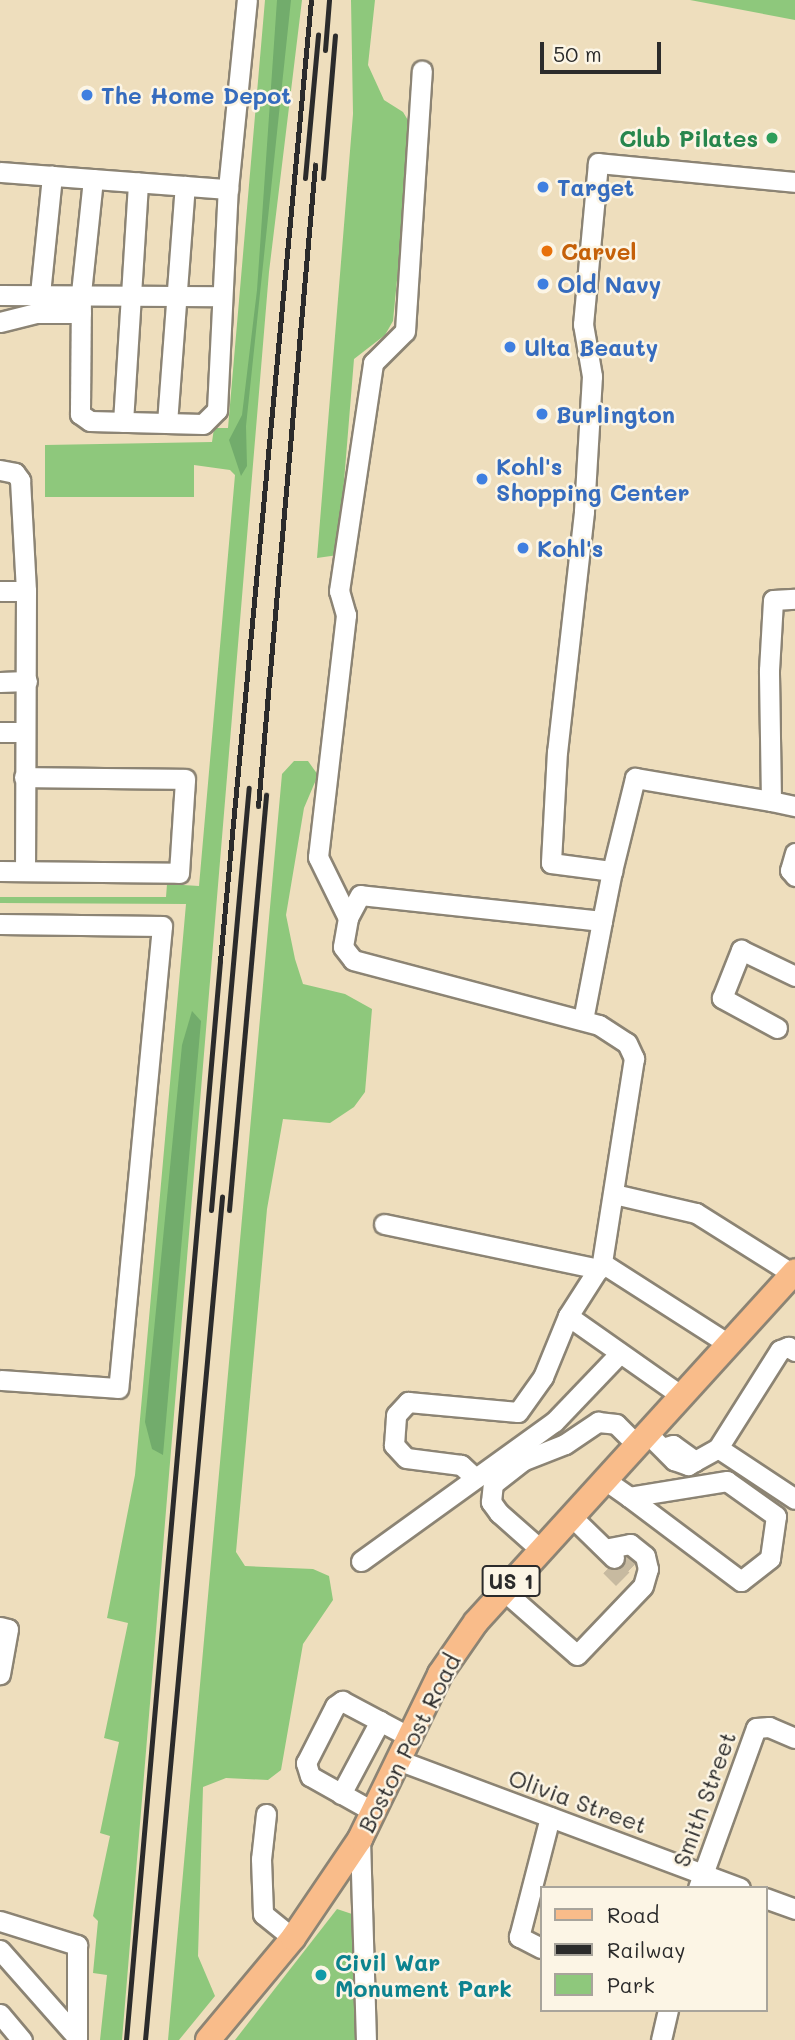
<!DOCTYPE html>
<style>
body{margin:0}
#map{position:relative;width:795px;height:2040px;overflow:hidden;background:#eedebd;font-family:Mali,sans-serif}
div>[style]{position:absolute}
.green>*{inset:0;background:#8ec87c}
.forest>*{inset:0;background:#72ac6c}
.minor-tunnel>*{height:19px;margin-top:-9.5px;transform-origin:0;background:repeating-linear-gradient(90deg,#c7baa0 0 19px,transparent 0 29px)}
.roads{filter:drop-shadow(2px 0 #8c8474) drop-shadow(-2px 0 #8c8474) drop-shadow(0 2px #8c8474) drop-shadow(0 -2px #8c8474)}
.minor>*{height:19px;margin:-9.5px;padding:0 9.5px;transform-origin:9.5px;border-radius:9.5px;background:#fff}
.major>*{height:24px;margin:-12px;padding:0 12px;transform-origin:12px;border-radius:12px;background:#f9bc8a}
.rail>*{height:5px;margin:-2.5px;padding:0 2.5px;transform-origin:2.5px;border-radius:2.5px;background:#2b2b2b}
.dots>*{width:19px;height:19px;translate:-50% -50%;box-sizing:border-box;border:4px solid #fcf5e5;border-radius:50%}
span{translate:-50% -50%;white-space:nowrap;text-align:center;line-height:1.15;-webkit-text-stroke:5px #fcf5e5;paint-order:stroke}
.shield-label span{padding:2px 5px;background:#fcf5e5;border:2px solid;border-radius:5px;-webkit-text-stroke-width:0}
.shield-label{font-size:21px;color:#2b2b2b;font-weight:700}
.shop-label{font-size:23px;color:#366cbe;font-weight:700}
.left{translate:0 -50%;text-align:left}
.leisure-label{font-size:23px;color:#27864d;font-weight:700}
.right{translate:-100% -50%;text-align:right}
.food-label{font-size:23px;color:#c56008;font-weight:700}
.street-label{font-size:23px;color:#2b2b2b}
.culture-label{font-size:23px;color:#0d838f;font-weight:700}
.legend{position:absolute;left:540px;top:1886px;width:228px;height:126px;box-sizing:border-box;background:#fcf5e5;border:2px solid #a8a49b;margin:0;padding:9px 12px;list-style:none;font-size:21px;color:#2b2b2b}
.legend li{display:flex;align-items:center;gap:14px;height:35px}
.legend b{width:35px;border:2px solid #a8a49b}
.scale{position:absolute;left:540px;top:42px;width:121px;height:32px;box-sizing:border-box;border:4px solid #2b2b2b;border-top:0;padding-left:9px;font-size:21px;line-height:24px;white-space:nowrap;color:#2b2b2b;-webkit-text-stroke:5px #fcf5e5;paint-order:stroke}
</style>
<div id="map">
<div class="green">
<div style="clip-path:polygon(265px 0,302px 0,269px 272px,122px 2040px,100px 2040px,107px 1975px,93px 1973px,98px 1921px,93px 1916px,110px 1836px,100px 1833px,119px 1742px,104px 1738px,128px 1623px,107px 1618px,135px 1475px,186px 904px,0 903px,0 897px,166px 897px,167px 884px,199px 886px,235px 475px,230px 470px,194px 465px,194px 497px,45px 497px,45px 445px,212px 442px,214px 428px,228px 428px)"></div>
<div style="clip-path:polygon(351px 0,375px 0,368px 65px,384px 100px,403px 112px,412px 127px,393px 321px,385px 335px,354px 359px,338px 555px,317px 558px,353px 114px)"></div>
<div style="clip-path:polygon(690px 0,795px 0,795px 20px)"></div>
<div style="clip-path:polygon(294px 761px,308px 761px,318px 775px,304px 808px,286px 915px,295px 959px,303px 984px,345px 994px,372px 1009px,365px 1092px,354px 1107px,330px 1123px,283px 1119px,267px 1209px,236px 1552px,245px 1566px,313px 1569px,329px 1576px,333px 1600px,303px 1644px,281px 1770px,268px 1780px,226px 1778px,203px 1787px,198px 1956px,215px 1996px,179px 2040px,168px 2040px,282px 774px)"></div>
<div style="clip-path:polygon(337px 1909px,352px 1914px,354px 1921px,356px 2040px,235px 2040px)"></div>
</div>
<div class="forest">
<div style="clip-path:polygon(277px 0,291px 0,246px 426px,247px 466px,241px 476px,229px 440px,242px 415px,257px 290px)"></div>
<div style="clip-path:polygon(192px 1011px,201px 1021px,163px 1455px,152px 1449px,145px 1422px,182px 1045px)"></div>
</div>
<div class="minor-tunnel">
<div style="left:620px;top:1552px;width:22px;rotate:43deg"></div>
<div style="left:610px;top:1566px;width:18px;rotate:45deg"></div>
</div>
<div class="roads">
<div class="minor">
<div style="left:0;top:172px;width:229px;rotate:4.3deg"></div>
<div style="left:93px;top:179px;width:116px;rotate:96deg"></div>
<div style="left:81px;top:294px;width:120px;rotate:90.5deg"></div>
<div style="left:80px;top:414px;width:12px;rotate:35deg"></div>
<div style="left:90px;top:421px;width:113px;rotate:1.5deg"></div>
<div style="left:203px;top:424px;width:20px;rotate:-45deg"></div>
<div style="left:217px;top:410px;width:221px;rotate:-87.2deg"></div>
<div style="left:228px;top:189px;width:190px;rotate:-84.3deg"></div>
<div style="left:795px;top:182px;width:198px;rotate:-174.5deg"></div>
<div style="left:598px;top:163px;width:162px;rotate:95.3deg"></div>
<div style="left:583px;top:324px;width:53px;rotate:80.2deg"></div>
<div style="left:592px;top:376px;width:136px;rotate:93.4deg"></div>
<div style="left:584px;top:512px;width:241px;rotate:96.4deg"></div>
<div style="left:557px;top:751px;width:112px;rotate:93.1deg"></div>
<div style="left:551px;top:863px;width:62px;rotate:7.5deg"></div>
<div style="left:612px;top:871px;width:96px;rotate:-76.1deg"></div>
<div style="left:635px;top:778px;width:138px;rotate:9.6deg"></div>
<div style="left:771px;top:801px;width:131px;rotate:-90.9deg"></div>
<div style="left:769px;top:670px;width:70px;rotate:-86.7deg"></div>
<div style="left:773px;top:600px;width:22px;rotate:-3deg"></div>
<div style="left:40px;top:294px;width:119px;rotate:-84.2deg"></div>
<div style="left:0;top:295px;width:222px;rotate:0.3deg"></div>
<div style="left:0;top:322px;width:37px;rotate:-14deg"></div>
<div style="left:36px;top:313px;width:45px"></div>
<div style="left:123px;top:422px;width:240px;rotate:-86.4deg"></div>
<div style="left:167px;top:423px;width:238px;rotate:-85.7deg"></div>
<div style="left:0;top:470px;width:15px;rotate:11deg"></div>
<div style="left:15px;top:473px;width:9px;rotate:54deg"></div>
<div style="left:20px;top:480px;width:111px;rotate:86.9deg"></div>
<div style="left:26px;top:591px;width:280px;rotate:90.2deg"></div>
<div style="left:0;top:591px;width:26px"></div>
<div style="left:0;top:682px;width:27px;rotate:-2deg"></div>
<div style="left:0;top:732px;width:24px"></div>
<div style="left:771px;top:801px;width:25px;rotate:12deg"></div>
<div style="left:795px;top:853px;width:18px;rotate:106deg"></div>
<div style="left:790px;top:870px;width:8px;rotate:50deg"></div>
<div style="left:0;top:871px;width:179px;rotate:0.6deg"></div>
<div style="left:179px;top:873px;width:94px;rotate:-86.3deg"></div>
<div style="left:185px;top:779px;width:161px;rotate:-179.3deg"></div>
<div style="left:612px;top:871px;width:51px;rotate:101.3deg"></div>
<div style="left:602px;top:921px;width:243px;rotate:-173.9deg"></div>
<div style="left:360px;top:895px;width:26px;rotate:118deg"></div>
<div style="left:348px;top:918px;width:29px;rotate:100deg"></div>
<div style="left:343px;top:947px;width:16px;rotate:52deg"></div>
<div style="left:353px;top:960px;width:254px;rotate:14.8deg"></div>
<div style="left:599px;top:1025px;width:33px;rotate:33deg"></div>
<div style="left:627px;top:1043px;width:17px;rotate:65deg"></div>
<div style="left:634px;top:1058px;width:207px;rotate:98.9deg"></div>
<div style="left:602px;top:1263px;width:152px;rotate:32.6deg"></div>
<div style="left:348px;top:918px;width:68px;rotate:-116.2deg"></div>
<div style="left:318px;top:857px;width:244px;rotate:-83.4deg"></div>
<div style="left:346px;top:615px;width:25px;rotate:-106deg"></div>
<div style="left:339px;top:591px;width:231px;rotate:-81.5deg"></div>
<div style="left:373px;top:363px;width:45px;rotate:-45deg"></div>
<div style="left:405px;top:331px;width:261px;rotate:-86.3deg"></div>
<div style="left:0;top:924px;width:162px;rotate:0.7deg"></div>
<div style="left:162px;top:926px;width:464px;rotate:95.4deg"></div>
<div style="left:118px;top:1388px;width:118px;rotate:-176.1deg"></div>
<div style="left:583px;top:1020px;width:101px;rotate:-79.1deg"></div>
<div style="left:777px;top:1028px;width:63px;rotate:-151.4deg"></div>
<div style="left:722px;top:998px;width:52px;rotate:-68.4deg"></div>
<div style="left:741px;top:950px;width:60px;rotate:25.7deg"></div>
<div style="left:614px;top:1194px;width:84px;rotate:13deg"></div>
<div style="left:696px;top:1213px;width:115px;rotate:32.2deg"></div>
<div style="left:384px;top:1224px;width:220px;rotate:11.8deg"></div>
<div style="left:568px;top:1316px;width:139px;rotate:35.1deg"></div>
<div style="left:518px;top:1412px;width:43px;rotate:-54.5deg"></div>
<div style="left:543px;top:1377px;width:66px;rotate:-67.7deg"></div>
<div style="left:568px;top:1316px;width:63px;rotate:-57.3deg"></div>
<div style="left:648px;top:1434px;width:37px;rotate:45deg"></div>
<div style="left:674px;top:1460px;width:15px;rotate:20deg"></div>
<div style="left:688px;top:1465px;width:8px;rotate:-30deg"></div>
<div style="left:695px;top:1461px;width:27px;rotate:-144deg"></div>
<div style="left:673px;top:1445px;width:7px;rotate:164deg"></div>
<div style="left:718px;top:1448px;width:92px;rotate:33.5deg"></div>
<div style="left:695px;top:1461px;width:26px;rotate:-29deg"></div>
<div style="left:718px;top:1448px;width:116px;rotate:-57.7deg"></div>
<div style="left:780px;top:1350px;width:9px;rotate:-21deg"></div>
<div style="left:788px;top:1347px;width:8px;rotate:30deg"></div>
<div style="left:474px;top:1477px;width:18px;rotate:-137deg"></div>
<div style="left:461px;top:1465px;width:55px;rotate:-172.7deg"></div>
<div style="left:406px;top:1458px;width:18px;rotate:-133deg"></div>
<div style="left:394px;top:1445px;width:30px;rotate:-86deg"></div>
<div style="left:396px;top:1415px;width:18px;rotate:-47deg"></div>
<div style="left:408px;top:1402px;width:110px;rotate:5.2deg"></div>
<div style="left:605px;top:1480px;width:29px;rotate:35deg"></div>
<div style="left:629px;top:1497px;width:140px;rotate:36.9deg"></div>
<div style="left:741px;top:1581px;width:37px;rotate:-38deg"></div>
<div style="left:770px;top:1558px;width:42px;rotate:-81.9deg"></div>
<div style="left:776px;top:1516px;width:60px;rotate:-144.5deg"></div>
<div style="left:727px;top:1481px;width:99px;rotate:170.7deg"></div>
<div style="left:571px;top:1516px;width:60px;rotate:44.3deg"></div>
<div style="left:541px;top:1550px;width:56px;rotate:-138.6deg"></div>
<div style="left:499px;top:1513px;width:14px;rotate:-126deg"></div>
<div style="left:491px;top:1502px;width:18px;rotate:-84deg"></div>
<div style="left:493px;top:1484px;width:37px;rotate:-38deg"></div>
<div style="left:522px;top:1461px;width:46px;rotate:-21.6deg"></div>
<div style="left:565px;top:1444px;width:40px;rotate:-34deg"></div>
<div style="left:598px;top:1422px;width:18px;rotate:6deg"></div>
<div style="left:616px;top:1424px;width:30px;rotate:45deg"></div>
<div style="left:361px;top:1561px;width:238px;rotate:-35.8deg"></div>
<div style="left:554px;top:1422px;width:95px;rotate:-46.3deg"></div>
<div style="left:503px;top:1590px;width:98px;rotate:41.3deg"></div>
<div style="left:577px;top:1655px;width:95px;rotate:-46.3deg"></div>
<div style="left:643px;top:1586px;width:18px;rotate:-74deg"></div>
<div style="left:648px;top:1569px;width:13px;rotate:-103deg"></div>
<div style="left:645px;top:1556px;width:19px;rotate:-141deg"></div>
<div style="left:630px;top:1544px;width:25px;rotate:169deg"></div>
<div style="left:0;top:1627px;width:8px;rotate:14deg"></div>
<div style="left:8px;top:1629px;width:46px;rotate:100.1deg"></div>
<div style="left:398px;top:1760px;width:365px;rotate:20.5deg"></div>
<div style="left:341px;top:1794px;width:83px;rotate:-61.9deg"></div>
<div style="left:374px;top:1812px;width:73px;rotate:-150.6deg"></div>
<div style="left:310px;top:1776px;width:14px;rotate:-107deg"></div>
<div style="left:306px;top:1763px;width:64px;rotate:-63deg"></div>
<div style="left:335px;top:1706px;width:9px;rotate:-36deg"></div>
<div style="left:342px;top:1701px;width:77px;rotate:27.9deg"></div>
<div style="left:266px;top:1814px;width:45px;rotate:96.3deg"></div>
<div style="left:261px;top:1859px;width:55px;rotate:87.9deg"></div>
<div style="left:263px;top:1914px;width:38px;rotate:39deg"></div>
<div style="left:360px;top:1839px;width:201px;rotate:88.3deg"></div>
<div style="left:698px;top:1888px;width:170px;rotate:-70.1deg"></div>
<div style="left:756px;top:1728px;width:13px;rotate:-4deg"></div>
<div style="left:769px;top:1727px;width:28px;rotate:23deg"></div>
<div style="left:765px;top:1898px;width:32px;rotate:20deg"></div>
<div style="left:0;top:1921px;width:81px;rotate:17.3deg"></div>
<div style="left:77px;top:1945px;width:95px;rotate:90deg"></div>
<div style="left:541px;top:1948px;width:25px;rotate:-153deg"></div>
<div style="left:519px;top:1937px;width:124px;rotate:-75.5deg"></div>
<div style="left:0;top:1950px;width:116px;rotate:48.5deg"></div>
<div style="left:0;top:2014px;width:34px;rotate:50deg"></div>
<div style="left:661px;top:2040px;width:31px;rotate:-77deg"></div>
</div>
<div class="major">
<div style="left:208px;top:2040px;width:133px;rotate:-50.2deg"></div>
<div style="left:293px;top:1938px;width:120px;rotate:-55.9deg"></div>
<div style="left:360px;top:1839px;width:183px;rotate:-64.1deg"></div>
<div style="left:440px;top:1674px;width:63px;rotate:-55.3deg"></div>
<div style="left:476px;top:1622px;width:474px;rotate:-47.7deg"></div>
</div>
</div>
<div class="rail">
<div style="left:325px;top:50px;width:50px;rotate:-85.4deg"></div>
<div style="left:305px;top:178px;width:144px;rotate:-84.8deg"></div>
<div style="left:323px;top:178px;width:143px;rotate:-85.2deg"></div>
<div style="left:258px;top:806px;width:644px;rotate:-84.92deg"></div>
<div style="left:211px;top:1210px;width:424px;rotate:-84.9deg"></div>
<div style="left:229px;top:1210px;width:417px;rotate:-84.9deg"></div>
<div style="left:126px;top:2040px;width:1083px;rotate:-85.02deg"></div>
<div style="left:220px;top:961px;width:965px;rotate:-84.59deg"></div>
<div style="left:145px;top:2040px;width:847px;rotate:-84.78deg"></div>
</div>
<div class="dots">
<div style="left:87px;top:95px;background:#3f7fe0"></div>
<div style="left:772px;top:138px;background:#2e9e5b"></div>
<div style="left:543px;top:187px;background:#3f7fe0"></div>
<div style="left:547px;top:251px;background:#e8710a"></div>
<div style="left:543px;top:284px;background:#3f7fe0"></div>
<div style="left:510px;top:347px;background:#3f7fe0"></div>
<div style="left:542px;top:414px;background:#3f7fe0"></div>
<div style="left:482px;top:479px;background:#3f7fe0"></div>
<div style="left:523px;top:548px;background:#3f7fe0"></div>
<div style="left:321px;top:1975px;background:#0f9aa8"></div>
</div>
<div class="shield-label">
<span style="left:511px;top:1581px">US 1</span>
</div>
<div class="shop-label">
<span class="left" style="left:101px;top:95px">The Home Depot</span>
<span class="left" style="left:557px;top:187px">Target</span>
<span class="left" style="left:557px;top:284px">Old Navy</span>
<span class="left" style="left:524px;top:347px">Ulta Beauty</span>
<span class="left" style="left:556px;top:414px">Burlington</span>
<span class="left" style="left:496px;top:479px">Kohl's<br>Shopping Center</span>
<span class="left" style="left:537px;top:548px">Kohl's</span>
</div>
<div class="leisure-label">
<span class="right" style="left:758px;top:138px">Club Pilates</span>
</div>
<div class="food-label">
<span class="left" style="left:561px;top:251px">Carvel</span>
</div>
<div class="street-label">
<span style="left:409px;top:1743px;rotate:-63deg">Boston Post Road</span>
<span style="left:704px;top:1799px;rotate:-70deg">Smith Street</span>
<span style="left:578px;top:1801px;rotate:20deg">Olivia Street</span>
</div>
<div class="culture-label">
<span class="left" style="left:335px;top:1975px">Civil War<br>Monument Park</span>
</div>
<ul class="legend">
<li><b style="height:9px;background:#f9bc8a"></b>Road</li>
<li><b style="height:9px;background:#2b2b2b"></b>Railway</li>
<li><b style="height:19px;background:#8ec87c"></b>Park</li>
</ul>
<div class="scale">50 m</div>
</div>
